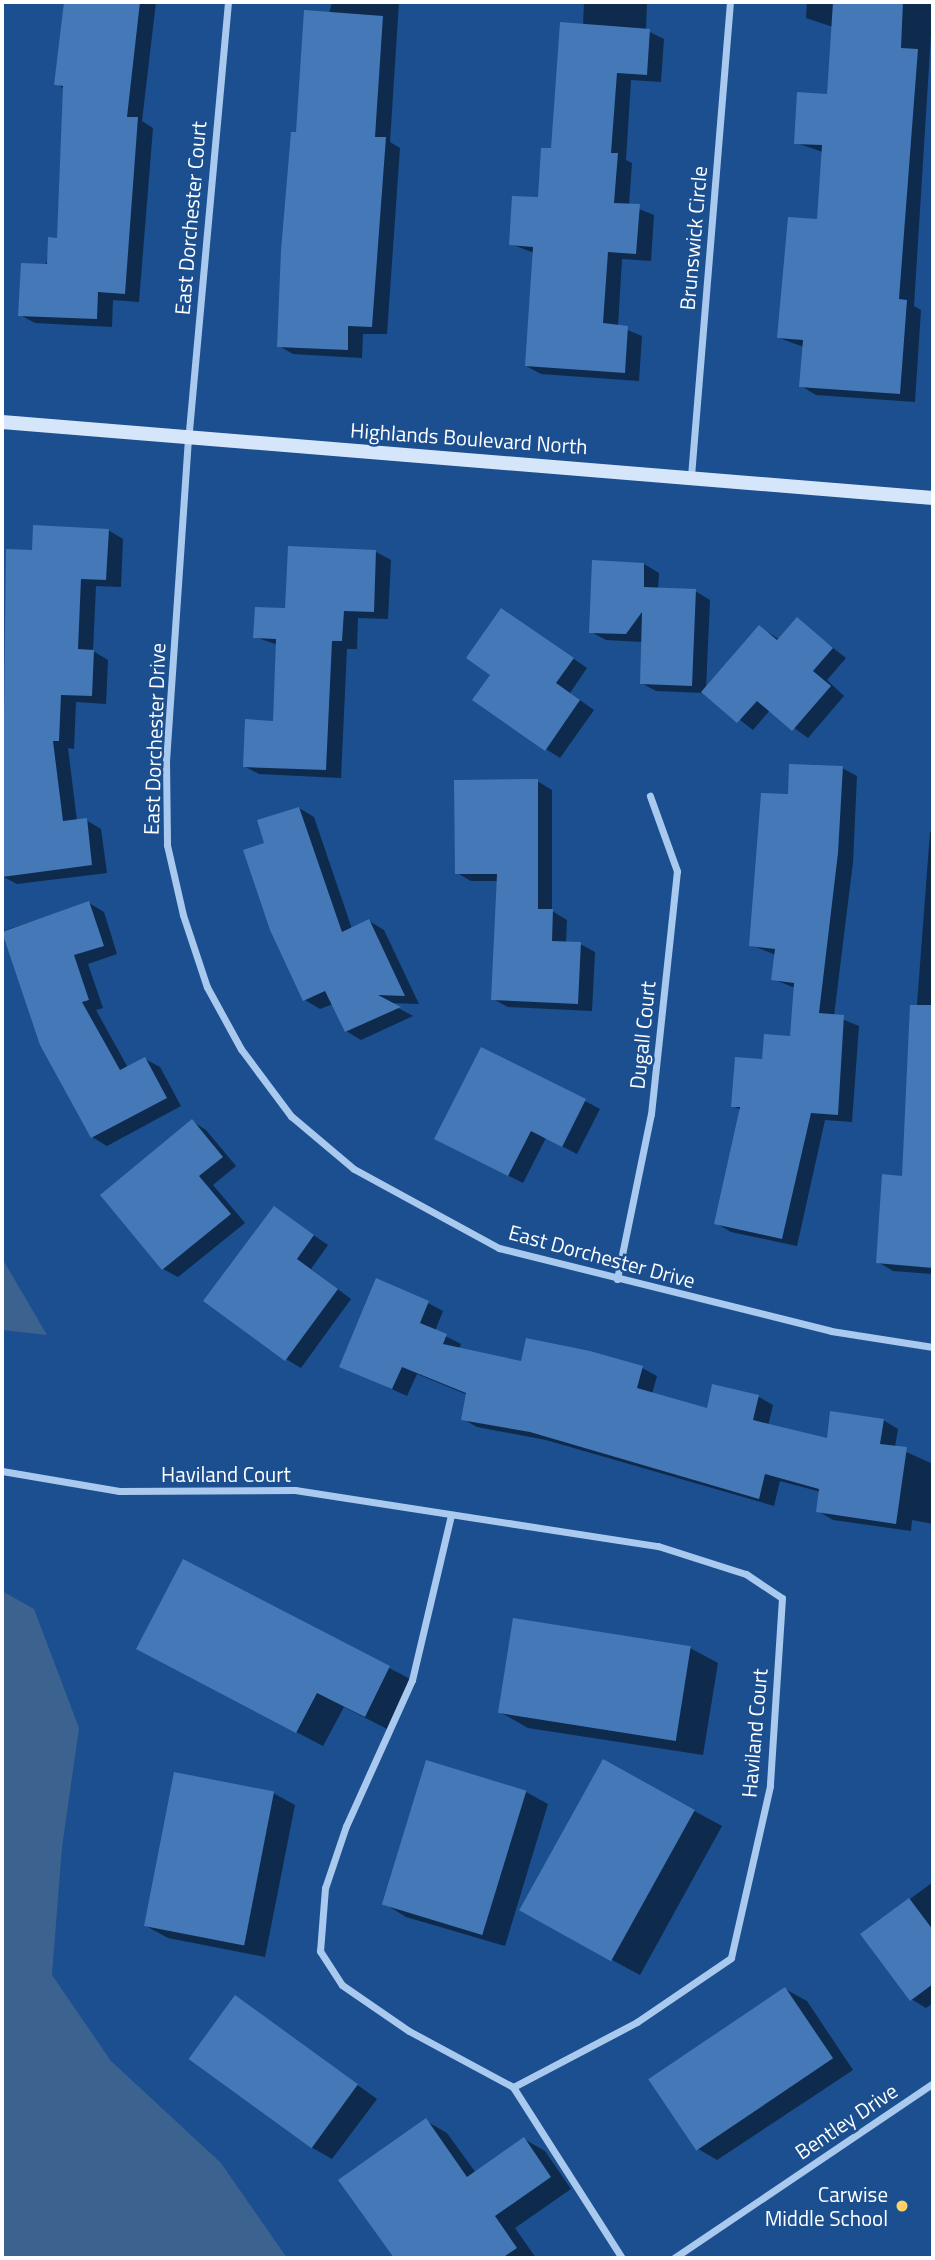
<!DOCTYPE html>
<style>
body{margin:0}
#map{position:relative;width:935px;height:2260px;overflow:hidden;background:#1b4f8f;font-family:"Titillium Web",sans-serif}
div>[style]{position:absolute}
.water>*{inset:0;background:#3c6290}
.shadow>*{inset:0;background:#0007}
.building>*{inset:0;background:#4478b7;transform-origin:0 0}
.street>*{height:7px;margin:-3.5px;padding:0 3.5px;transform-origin:3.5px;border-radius:3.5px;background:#a9c9ee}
.secondary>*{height:14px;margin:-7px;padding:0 7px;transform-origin:7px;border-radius:7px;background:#d6e6fa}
.dots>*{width:19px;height:19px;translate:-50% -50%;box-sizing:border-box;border:4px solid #1b4f8f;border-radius:50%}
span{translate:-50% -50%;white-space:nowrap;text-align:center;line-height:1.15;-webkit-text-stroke:5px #1b4f8f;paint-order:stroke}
.street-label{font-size:21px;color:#fff}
.poi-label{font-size:21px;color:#fff}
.right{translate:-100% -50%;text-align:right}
.frame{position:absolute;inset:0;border:4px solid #fff;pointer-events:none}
</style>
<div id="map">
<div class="water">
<div style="clip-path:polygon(2px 1258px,47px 1335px,2px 1330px)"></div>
<div style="clip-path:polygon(2px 1591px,34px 1609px,79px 1728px,62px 1847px,52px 1975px,111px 2061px,221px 2163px,287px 2258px,2px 2258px)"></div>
</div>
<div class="shadow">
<div style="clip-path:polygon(66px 2px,156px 2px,142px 121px,153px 128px,139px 302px,113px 300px,112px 327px,35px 323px,20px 315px,58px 239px,65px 89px,56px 84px)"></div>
<div style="clip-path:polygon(332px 2px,399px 2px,390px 142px,400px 148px,387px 334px,363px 334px,362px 358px,293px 354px,279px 346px,298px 134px)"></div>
<div style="clip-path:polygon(584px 2px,647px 2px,646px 30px,664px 39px,661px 82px,631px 80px,626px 160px,632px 163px,629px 205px,654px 215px,651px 261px,622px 259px,618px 326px,642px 336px,639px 381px,541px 374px,526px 366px,534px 253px,511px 244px,540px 199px,583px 26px)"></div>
<div style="clip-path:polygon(807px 2px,933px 2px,914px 306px,921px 310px,915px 402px,816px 395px,801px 386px,804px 347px,779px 338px,818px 221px,823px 152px,796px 143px,828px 96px,833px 27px,806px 18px)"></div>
<div style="clip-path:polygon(108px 530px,123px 539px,121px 587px,96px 586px,93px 651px,108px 660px,106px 704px,76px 702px,74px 749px,68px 748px,77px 821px,86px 820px,101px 829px,107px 873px,17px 884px,2px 876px,8px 551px,33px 552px)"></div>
<div style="clip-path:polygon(376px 552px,391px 560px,388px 619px,358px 618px,357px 649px,347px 649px,341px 778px,259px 774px,244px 766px,274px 722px,278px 645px,255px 637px,286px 610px)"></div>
<div style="clip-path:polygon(644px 564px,659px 573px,658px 590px,695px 591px,710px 600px,706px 689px,760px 627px,780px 640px,797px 620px,846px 658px,827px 680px,844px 696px,808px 738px,770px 710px,753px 730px,705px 693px,656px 691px,641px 683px,643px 642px,606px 640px,591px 632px)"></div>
<div style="clip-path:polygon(502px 610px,587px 668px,570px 693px,594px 710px,560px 758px,546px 749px,492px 675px)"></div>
<div style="clip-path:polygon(842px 768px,857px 776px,853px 862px,834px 1016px,859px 1026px,852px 1122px,825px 1120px,797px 1246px,731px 1232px,716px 1223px,741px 1110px,733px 1106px,763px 1061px,791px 1038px,795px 988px,773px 979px,776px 955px,751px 945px,790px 796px)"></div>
<div style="clip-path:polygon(537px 781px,552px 790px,552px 911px,567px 920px,566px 943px,580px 944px,595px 952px,592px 1011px,508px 1007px,493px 999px,498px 881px,471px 881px,457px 873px)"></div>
<div style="clip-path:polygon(299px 808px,314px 817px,352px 929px,369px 921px,384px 930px,419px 1004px,389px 1003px,413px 1016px,361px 1040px,346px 1031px,333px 1004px,320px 1009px,305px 1000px,267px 844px)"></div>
<div style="clip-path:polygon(930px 832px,933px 832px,933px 1274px,893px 1271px,878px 1262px,904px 1177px)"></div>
<div style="clip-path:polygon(89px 903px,104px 912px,117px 954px,88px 964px,103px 1008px,96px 1010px,128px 1068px,145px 1059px,160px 1067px,181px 1106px,107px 1146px,92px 1137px,41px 1044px,3px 931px)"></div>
<div style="clip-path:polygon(585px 1101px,600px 1109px,577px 1154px,546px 1138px,523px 1183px,451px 1147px)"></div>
<div style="clip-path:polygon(192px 1121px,206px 1130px,236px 1166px,213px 1185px,245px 1223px,178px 1277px,163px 1269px,102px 1195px)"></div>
<div style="clip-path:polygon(274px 1208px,328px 1245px,311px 1269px,351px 1299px,301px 1368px,286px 1359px)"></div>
<div style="clip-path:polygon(428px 1303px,443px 1311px,435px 1331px,461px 1344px,459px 1349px,522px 1363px,642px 1368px,657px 1376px,652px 1394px,708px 1410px,714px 1386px,759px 1397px,773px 1405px,768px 1426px,828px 1440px,883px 1420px,898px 1429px,895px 1447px,933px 1464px,933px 1524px,912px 1520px,911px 1531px,833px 1520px,818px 1511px,821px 1492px,780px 1481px,774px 1506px,546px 1440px,477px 1427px,463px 1419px,468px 1395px,417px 1374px,407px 1396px,341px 1366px)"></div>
<div style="clip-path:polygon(184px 1561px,416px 1682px,391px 1731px,344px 1707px,323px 1746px,164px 1663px)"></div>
<div style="clip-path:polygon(690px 1648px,718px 1663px,703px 1755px,528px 1728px,500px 1712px)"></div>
<div style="clip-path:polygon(604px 1762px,722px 1826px,640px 1975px,549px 1926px)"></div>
<div style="clip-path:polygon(526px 1792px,548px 1804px,505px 1946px,406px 1917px,385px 1904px)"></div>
<div style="clip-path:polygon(273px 1793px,295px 1805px,265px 1957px,168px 1938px,146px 1926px)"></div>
<div style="clip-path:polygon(933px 1882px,933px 2003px,926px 2008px,911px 1999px,863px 1934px)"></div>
<div style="clip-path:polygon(785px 1989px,807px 2001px,853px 2070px,717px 2160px,695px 2147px)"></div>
<div style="clip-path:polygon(235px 1997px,377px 2099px,332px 2159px,311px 2147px)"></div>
<div style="clip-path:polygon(426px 2121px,447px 2133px,476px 2173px,524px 2139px,545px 2151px,571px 2189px,515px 2228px,536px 2258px,396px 2258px,341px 2181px)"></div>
</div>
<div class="building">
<div style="clip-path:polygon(64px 2px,140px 2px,127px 117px,138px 117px,125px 294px,98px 292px,97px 319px,18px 316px,21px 263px,47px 264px,48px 237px,57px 238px,63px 86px,54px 85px)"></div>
<div style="clip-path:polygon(833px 2px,903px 2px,901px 48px,918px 49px,899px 299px,907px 300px,900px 394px,799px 387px,803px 340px,777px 338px,788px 217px,817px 219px,822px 145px,794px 144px,797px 92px,827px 94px)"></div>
<div style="clip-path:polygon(304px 10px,383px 16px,375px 137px,386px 137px,372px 327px,348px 326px,348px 350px,277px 347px,281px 250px,291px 132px,296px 132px)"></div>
<div style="clip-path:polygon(560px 22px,650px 29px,647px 75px,617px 73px,611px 153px,618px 153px,614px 203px,640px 204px,636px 254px,608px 252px,603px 323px,628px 326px,625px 373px,525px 366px,533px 247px,509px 245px,512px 196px,538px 197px,541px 148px,551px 148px)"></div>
<div style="clip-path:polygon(33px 525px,109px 529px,106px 580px,81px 579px,78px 649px,94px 650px,92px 696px,61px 695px,59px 741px,53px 741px,63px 821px,87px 818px,92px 865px,2px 877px,6px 549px,32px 550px)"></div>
<div style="clip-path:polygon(288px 546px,376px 550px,374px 612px,344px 611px,342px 641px,332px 641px,326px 770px,243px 767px,245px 719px,273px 721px,276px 639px,253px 638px,255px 607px,285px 608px)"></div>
<div style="clip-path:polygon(592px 560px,644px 563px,644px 587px,696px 589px,692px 686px,640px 684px,642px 612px,626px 634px,589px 633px)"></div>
<div style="clip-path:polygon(501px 608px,574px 658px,556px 683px,580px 700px,545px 751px,472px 700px,490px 675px,466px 658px)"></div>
<div style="clip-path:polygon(797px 617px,833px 648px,813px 671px,831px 686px,792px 731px,757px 701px,737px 723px,701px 692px,759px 625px,777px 640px)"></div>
<div style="clip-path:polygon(789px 764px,843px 766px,838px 853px,819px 1013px,844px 1015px,838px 1115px,811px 1113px,782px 1239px,714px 1224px,740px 1107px,731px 1107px,735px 1057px,762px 1059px,764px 1034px,790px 1036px,794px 983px,771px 980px,775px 949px,749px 946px,761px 793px,788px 794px)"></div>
<div style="clip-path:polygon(538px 779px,538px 909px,553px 909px,552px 941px,581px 942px,578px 1004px,491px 1000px,497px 874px,455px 874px,454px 780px)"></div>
<div style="clip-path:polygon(299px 807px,342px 932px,369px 919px,405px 996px,378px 995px,401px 1007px,345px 1032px,325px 991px,303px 1001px,270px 930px,243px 850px,264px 843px,257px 820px)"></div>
<div style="clip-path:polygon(89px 901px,104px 946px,74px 955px,89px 1000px,82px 1002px,120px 1070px,145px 1057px,167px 1098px,91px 1138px,40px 1045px,2px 932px)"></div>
<div style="clip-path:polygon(910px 1005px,933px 1005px,933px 1268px,876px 1263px,882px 1174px,902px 1176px)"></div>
<div style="clip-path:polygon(481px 1047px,586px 1099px,562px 1147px,531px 1131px,508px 1176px,434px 1139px)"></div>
<div style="clip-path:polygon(192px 1119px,223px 1157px,199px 1176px,231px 1214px,162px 1270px,100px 1195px)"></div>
<div style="clip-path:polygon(274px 1206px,314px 1235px,297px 1259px,338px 1289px,285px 1361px,203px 1301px)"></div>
<div style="clip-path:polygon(376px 1278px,429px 1301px,420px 1323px,447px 1334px,443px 1344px,521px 1361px,526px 1338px,590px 1351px,643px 1366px,637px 1388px,707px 1408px,712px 1384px,759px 1395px,753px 1420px,827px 1438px,830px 1411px,884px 1419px,880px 1444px,907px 1447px,896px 1524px,816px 1512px,819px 1489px,765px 1474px,759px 1499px,530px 1432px,461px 1420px,466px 1393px,402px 1367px,392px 1389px,339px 1367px)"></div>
<div style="clip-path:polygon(183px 1559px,390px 1666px,365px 1717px,317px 1693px,296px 1733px,136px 1649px)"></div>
<div style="left:513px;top:1618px;width:180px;height:96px;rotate:9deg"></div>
<div style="left:603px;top:1759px;width:105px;height:173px;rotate:29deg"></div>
<div style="left:426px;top:1760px;width:105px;height:151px;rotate:17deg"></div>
<div style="left:174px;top:1772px;width:102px;height:157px;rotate:11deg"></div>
<div style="clip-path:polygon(909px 1898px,933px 1930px,933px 1984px,910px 2001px,860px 1934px)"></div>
<div style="left:785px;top:1987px;width:86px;height:165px;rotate:56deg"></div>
<div style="left:235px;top:1995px;width:152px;height:79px;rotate:36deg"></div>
<div style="clip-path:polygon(426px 2118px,467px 2177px,524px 2137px,551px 2177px,495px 2216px,517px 2248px,502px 2258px,394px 2258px,338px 2180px)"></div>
</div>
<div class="street">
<div style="left:228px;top:2px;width:438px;rotate:95.2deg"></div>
<div style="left:188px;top:438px;width:323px;rotate:93.9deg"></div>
<div style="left:166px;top:760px;width:85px;rotate:89.3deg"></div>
<div style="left:167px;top:845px;width:72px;rotate:77.1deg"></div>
<div style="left:183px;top:915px;width:76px;rotate:71.6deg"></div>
<div style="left:207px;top:987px;width:71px;rotate:61.3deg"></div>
<div style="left:241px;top:1049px;width:84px;rotate:53.3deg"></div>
<div style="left:291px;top:1116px;width:82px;rotate:40.1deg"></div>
<div style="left:354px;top:1169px;width:165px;rotate:28.6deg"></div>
<div style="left:499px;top:1248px;width:342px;rotate:14deg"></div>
<div style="left:831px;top:1331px;width:103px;rotate:8.9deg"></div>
<div style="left:691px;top:476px;width:476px;rotate:-85.3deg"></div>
<div style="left:617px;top:1279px;width:168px;rotate:-78.4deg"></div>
<div style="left:651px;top:1114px;width:244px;rotate:-83.9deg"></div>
<div style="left:677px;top:871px;width:80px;rotate:-109.8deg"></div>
<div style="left:2px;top:1471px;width:119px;rotate:9.7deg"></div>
<div style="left:119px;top:1491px;width:176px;rotate:-0.3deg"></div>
<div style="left:295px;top:1490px;width:367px;rotate:8.8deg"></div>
<div style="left:658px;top:1546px;width:92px;rotate:17.7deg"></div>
<div style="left:746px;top:1574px;width:43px;rotate:33.7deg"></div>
<div style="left:782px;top:1598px;width:188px;rotate:93.7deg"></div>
<div style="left:770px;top:1786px;width:176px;rotate:102.8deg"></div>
<div style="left:731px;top:1958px;width:114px;rotate:145.8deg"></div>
<div style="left:637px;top:2022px;width:140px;rotate:152.3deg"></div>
<div style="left:451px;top:1515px;width:170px;rotate:103.3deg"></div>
<div style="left:412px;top:1680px;width:160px;rotate:114.3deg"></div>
<div style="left:346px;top:1826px;width:65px;rotate:108.7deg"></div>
<div style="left:325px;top:1888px;width:63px;rotate:94.5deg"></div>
<div style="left:320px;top:1951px;width:40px;rotate:57.1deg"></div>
<div style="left:342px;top:1985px;width:81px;rotate:34.5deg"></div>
<div style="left:409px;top:2031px;width:118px;rotate:28.3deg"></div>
<div style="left:513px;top:2087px;width:203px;rotate:57.5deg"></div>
<div style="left:674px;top:2258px;width:313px;rotate:-34deg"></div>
</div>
<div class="secondary">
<div style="left:2px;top:422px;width:934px;rotate:4.67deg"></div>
</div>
<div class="dots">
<div style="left:902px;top:2206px;background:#ffd166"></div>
</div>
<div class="street-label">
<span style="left:190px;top:218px;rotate:-85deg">East Dorchester Court</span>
<span style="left:693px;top:238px;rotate:-85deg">Brunswick Circle</span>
<span style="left:469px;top:438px;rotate:4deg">Highlands Boulevard North</span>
<span style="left:154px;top:739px;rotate:-88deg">East Dorchester Drive</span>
<span style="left:642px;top:1035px;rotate:-84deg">Dugall Court</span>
<span style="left:602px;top:1256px;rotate:15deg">East Dorchester Drive</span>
<span style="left:226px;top:1474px">Haviland Court</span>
<span style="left:754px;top:1733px;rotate:-85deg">Haviland Court</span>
<span style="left:846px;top:2121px;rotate:-34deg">Bentley Drive</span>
</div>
<div class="poi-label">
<span class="right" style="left:888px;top:2206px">Carwise<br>Middle School</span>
</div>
<div class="frame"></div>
</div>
